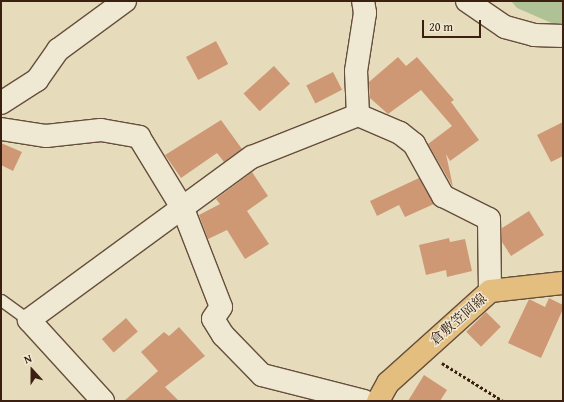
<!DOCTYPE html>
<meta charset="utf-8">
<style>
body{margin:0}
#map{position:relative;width:564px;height:402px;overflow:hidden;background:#e6dcbc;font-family:"Gentium Book Plus","Noto Serif JP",serif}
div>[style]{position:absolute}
.green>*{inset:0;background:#afc295}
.building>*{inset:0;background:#cf9875;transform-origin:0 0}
.path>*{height:2.5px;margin-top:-1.25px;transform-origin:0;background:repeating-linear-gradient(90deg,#3b2011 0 3px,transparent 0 5px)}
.roads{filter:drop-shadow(1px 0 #664f3c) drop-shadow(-1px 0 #664f3c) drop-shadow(0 1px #664f3c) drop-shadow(0 -1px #664f3c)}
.lane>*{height:11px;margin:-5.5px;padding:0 5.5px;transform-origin:5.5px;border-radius:5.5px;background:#efe8d3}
.street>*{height:22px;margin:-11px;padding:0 11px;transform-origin:11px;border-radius:11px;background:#efe8d3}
.primary>*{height:22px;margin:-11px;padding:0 11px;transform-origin:11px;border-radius:11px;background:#e3be7e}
span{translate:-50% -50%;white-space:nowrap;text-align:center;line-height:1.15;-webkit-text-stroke:3px #efe8d3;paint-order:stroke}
.street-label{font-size:14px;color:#3b2011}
.frame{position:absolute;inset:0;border:2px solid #3b2011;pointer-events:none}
.north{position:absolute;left:12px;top:350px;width:40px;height:40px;-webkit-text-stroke:3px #efe8d3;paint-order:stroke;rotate:339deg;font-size:11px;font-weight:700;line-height:16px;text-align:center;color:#3b2011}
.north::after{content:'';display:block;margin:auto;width:14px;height:18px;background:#3b2011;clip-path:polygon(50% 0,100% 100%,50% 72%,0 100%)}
.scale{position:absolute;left:422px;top:20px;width:59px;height:18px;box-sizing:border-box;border:2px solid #3b2011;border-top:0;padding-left:5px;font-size:12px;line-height:14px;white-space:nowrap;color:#3b2011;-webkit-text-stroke:3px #efe8d3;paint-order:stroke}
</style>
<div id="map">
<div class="green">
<div style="clip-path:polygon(511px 1px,563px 1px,563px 28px,517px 8px)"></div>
</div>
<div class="building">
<div style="left:216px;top:41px;width:26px;height:34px;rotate:62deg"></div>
<div style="clip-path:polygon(398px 57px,406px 66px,417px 57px,454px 100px,451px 102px,479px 140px,450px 161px,446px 154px,453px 187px,428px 144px,452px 126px,421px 90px,388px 114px,370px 98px,369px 82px)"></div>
<div style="left:274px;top:66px;width:24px;height:41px;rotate:48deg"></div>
<div style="left:333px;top:72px;width:20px;height:30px;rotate:63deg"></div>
<div style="clip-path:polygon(221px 120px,242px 149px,224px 162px,217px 153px,181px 178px,165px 155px)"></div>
<div style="clip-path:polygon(563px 122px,563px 156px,551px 162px,537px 135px)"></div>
<div style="clip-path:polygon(1px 143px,22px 152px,13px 171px,1px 165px)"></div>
<div style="clip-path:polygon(252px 172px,268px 196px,247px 211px,269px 244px,245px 259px,227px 230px,208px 239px,199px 215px,220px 204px,216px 199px)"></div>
<div style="clip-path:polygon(419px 178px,434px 204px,405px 217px,399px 205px,377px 216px,370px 201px)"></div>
<div style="clip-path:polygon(529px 211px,544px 235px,511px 256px,502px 242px,502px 228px)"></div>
<div style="clip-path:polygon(449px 238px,450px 242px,465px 239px,472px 271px,447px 277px,446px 270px,426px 275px,419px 245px)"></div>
<div style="clip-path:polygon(549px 298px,563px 305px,563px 309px,541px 358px,508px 343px,529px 299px,545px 307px)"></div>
<div style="left:486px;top:312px;width:21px;height:28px;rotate:45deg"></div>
<div style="left:126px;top:318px;width:18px;height:32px;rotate:49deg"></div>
<div style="clip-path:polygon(179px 327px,205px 356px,165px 387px,179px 401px,124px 401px,158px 371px,141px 352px,164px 332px,169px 336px)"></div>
<div style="clip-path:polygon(424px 375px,447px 390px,440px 401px,408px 401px)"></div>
</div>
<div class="path">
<div style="left:442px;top:363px;width:72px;rotate:31.9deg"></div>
</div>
<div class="roads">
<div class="lane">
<div style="left:1px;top:300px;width:34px;rotate:36deg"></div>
</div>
<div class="street">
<div style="left:467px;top:1px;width:46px;rotate:34.4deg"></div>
<div style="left:505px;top:27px;width:30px;rotate:15deg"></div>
<div style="left:534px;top:35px;width:29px;rotate:2deg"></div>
<div style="left:1px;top:103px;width:43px;rotate:-32.6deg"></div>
<div style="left:37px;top:80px;width:37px;rotate:-55deg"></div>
<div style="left:58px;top:50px;width:83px;rotate:-36.2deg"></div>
<div style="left:358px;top:115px;width:44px;rotate:-92.6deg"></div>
<div style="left:356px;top:71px;width:59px;rotate:-81.2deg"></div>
<div style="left:365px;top:13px;width:12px;rotate:-99deg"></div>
<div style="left:1px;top:129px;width:46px;rotate:8.8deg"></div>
<div style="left:46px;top:136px;width:55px;rotate:-6.2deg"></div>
<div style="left:101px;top:130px;width:39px;rotate:10deg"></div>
<div style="left:139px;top:137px;width:84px;rotate:58.6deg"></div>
<div style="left:183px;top:209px;width:105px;rotate:68.8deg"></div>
<div style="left:221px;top:307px;width:14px;rotate:124deg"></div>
<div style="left:213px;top:319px;width:19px;rotate:58deg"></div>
<div style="left:223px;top:335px;width:56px;rotate:45.7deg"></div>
<div style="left:262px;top:375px;width:105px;rotate:14.3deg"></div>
<div style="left:103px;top:401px;width:110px;rotate:-132.4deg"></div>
<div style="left:29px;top:320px;width:276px;rotate:-36.2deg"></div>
<div style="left:252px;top:157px;width:114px;rotate:-21.6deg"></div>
<div style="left:358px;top:115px;width:46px;rotate:23.2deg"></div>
<div style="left:400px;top:133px;width:18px;rotate:38deg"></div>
<div style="left:414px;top:144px;width:60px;rotate:60.9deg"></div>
<div style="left:443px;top:196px;width:51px;rotate:26.6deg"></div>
<div style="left:489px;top:219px;width:72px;rotate:89.2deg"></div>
</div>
<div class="primary">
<div style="left:378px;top:401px;width:21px;rotate:-61deg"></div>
<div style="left:388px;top:383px;width:137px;rotate:-42deg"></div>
<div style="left:490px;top:291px;width:73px;rotate:-6.3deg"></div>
</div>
</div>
<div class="street-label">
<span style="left:458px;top:319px;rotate:-41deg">倉敷笠岡線</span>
</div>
<div class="frame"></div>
<div class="north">N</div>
<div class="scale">20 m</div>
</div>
